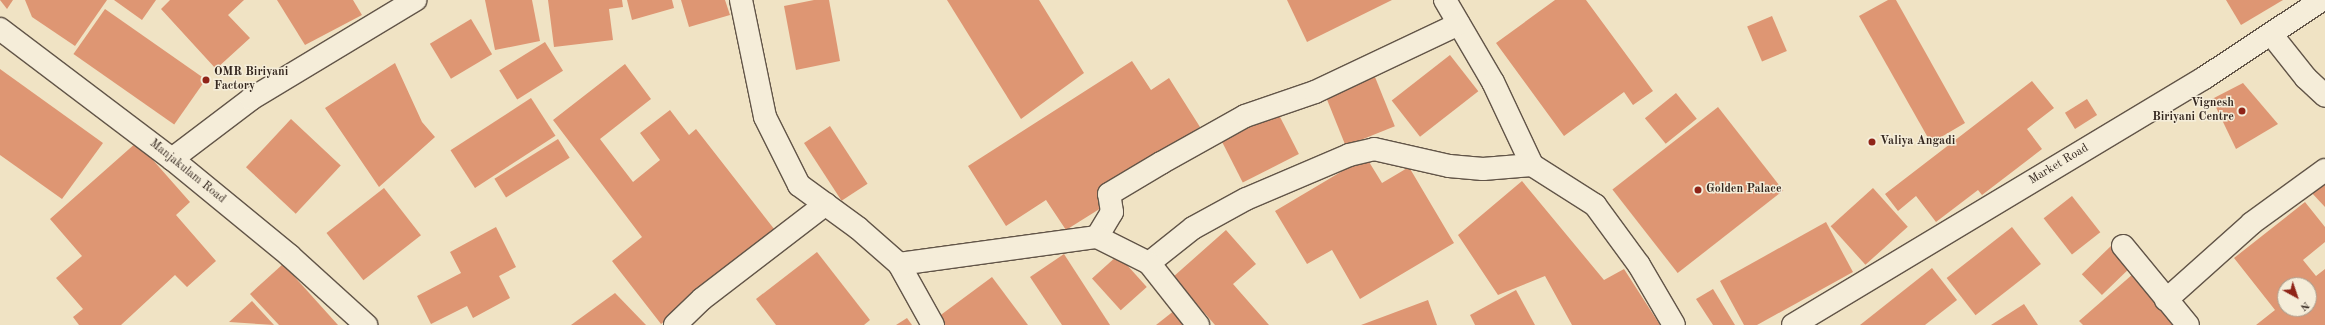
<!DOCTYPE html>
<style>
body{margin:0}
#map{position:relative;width:2325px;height:325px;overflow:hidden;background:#f0e3c4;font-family:"Old Standard TT",serif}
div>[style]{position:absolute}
.building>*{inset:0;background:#de9673;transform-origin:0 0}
.roads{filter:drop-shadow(1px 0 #625548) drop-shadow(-1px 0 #625548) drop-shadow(0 1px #625548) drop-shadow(0 -1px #625548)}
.minor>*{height:22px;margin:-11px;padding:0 11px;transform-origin:11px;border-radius:11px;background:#f5edd9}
.secondary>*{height:22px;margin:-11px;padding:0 11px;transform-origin:11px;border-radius:11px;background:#f5edd9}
.dots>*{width:11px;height:11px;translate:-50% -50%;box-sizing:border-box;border:2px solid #f5edd9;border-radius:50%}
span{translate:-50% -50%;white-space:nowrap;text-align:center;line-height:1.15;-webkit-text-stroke:3px #f5edd9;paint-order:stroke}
.poi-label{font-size:12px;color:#33261e;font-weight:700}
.left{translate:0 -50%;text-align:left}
.right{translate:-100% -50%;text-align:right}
.street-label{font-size:12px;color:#33261e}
.north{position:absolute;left:2277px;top:277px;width:40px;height:40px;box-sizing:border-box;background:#f5edd9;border:1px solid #a79d8e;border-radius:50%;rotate:140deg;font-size:11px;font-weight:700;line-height:16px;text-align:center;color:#33261e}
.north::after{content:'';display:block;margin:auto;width:14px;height:18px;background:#8f2418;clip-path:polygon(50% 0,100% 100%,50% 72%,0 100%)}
</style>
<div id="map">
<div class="building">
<div style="clip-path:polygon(0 0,13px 0,7px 9px)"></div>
<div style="clip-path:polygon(25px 0,107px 0,75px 46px,32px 17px)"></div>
<div style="clip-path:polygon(114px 0,156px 0,142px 20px)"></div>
<div style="clip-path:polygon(170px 0,244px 0,228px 15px,250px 38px,216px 69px,161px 9px)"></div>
<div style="clip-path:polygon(277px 0,353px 0,362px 15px,305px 45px)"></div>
<div style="clip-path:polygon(485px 0,532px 0,540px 41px,495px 50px)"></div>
<div style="clip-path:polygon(548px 0,622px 0,623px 7px,609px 9px,613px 40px,554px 47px)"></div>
<div style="clip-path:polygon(627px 0,672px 0,674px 8px,632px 20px)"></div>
<div style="clip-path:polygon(681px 0,725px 0,730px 15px,689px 27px)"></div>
<div style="clip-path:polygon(814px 0,829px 0,840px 61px,796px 70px,784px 6px)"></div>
<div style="clip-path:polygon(947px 0,1039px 0,1084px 73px,1021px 119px)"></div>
<div style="clip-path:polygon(1287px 0,1392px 0,1307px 42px)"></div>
<div style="clip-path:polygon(1555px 0,1586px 0,1653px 91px,1633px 105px,1624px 92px,1564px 136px,1496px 43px)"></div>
<div style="clip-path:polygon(1888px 0,1896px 0,1965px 123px,1931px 143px,1859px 16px)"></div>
<div style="clip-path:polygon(2226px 0,2283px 0,2241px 25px)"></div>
<div style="left:105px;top:9px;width:123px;height:55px;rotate:35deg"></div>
<div style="left:1772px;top:16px;width:38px;height:27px;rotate:67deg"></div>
<div style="left:471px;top:19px;width:41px;height:48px;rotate:59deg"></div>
<div style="left:545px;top:42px;width:34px;height:54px;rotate:58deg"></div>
<div style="left:1450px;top:55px;width:46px;height:74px;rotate:52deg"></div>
<div style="clip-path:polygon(1132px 61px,1151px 90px,1169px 78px,1200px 127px,1101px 191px,1109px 203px,1066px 230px,1046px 200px,1006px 226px,968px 166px)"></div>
<div style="clip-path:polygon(395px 63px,422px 122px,435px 137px,379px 187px,325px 108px)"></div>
<div style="clip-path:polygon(625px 64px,651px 99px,600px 139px,633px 182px,660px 160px,640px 133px,670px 110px,689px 135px,696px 129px,778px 234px,661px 324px,612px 261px,642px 237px,553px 120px)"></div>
<div style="clip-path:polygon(0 69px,103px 143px,62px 199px,0 155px)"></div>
<div style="left:1375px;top:77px;width:53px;height:53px;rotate:68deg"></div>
<div style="clip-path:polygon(2032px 81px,2054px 108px,2027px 129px,2042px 149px,1982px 195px,1978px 190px,1936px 222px,1916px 196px,1898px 211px,1885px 194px)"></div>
<div style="clip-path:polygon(2243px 83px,2278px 124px,2236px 149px,2212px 99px)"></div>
<div style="left:1676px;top:93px;width:33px;height:40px;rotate:51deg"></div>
<div style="left:531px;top:98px;width:45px;height:96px;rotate:57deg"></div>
<div style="left:2087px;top:99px;width:19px;height:26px;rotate:58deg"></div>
<div style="left:1718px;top:107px;width:106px;height:134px;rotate:52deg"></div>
<div style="left:1278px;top:113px;width:46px;height:63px;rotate:63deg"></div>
<div style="left:291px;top:119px;width:68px;height:66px;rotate:43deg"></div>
<div style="left:830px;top:126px;width:69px;height:31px;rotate:57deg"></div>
<div style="left:558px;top:139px;width:22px;height:75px;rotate:58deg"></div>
<div style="clip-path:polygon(137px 142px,190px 202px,176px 215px,216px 261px,187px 287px,175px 275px,121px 325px,79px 325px,73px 317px,83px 309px,56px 278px,82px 256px,50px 219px)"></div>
<div style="clip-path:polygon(1366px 157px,1382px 183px,1409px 167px,1454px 243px,1360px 299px,1332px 250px,1307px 264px,1275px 211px)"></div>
<div style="clip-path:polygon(2325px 177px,2325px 207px,2310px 191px)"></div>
<div style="clip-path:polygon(1522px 181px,1604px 280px,1624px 269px,1660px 325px,1572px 325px,1545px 276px,1498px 295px,1458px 235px)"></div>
<div style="left:384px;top:188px;width:60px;height:73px;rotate:52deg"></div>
<div style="left:1873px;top:188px;width:52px;height:57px;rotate:48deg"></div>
<div style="left:2072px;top:196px;width:46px;height:36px;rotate:52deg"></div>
<div style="clip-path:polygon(evenodd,2305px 202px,2325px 227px,2325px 242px,2303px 260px,2316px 276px,2325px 269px,2325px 325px,2256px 325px,2275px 310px,2234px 258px,2305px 202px,2285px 285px,2309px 285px,2309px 309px,2285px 309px,2285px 285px)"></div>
<div style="clip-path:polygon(1826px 222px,1853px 272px,1757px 325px,1744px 325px,1720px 281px)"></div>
<div style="clip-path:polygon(496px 227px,516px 267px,499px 276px,510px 298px,473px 318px,467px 306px,431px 324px,417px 296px,461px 273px,450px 252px)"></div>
<div style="left:2012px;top:227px;width:47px;height:83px;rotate:52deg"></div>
<div style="clip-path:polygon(1226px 230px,1256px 264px,1233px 284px,1269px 325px,1215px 325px,1173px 277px)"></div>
<div style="left:2112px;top:245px;width:29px;height:42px;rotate:46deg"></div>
<div style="clip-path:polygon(817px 252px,870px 320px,864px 325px,776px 325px,756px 299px)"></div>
<div style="clip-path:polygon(1064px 254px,1110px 325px,1062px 325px,1030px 277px)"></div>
<div style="left:1118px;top:255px;width:43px;height:35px;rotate:48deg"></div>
<div style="clip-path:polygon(283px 264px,338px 325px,279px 325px,250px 294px)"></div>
<div style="clip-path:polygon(1932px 268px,1957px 300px,1925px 325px,1860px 325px)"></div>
<div style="clip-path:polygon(2133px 274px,2177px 325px,2083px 325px,2079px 321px)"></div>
<div style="clip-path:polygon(992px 277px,1028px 325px,944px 325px,938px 317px)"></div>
<div style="clip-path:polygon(1713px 289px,1735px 325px,1713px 325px,1696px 299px)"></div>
<div style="clip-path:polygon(1516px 290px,1535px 325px,1475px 325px,1470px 315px)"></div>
<div style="clip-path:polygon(615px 293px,646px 325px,571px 325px)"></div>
<div style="clip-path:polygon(1428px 300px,1437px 325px,1361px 325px)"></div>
<div style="clip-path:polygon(252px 301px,274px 325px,229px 322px)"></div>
<div style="clip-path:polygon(2024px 304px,2038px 325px,1991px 325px)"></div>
<div style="clip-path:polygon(1175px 310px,1187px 325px,1156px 325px)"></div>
<div style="clip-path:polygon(907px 318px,912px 325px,896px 325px)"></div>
</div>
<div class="roads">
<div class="minor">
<div style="left:741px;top:0;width:119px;rotate:78.4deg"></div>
<div style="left:765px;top:117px;width:76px;rotate:63.4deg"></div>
<div style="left:799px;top:185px;width:73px;rotate:36.1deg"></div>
<div style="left:858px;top:228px;width:55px;rotate:41.3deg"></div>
<div style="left:899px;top:264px;width:70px;rotate:60.9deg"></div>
<div style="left:1445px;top:0;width:95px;rotate:59.7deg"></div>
<div style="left:1493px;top:82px;width:92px;rotate:64.8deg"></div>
<div style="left:1532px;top:165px;width:75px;rotate:32.4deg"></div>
<div style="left:1595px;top:205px;width:74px;rotate:53.7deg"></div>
<div style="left:1639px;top:265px;width:69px;rotate:59.7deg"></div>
<div style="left:0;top:29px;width:216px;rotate:37.1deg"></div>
<div style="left:172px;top:159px;width:153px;rotate:39.4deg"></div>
<div style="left:290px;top:256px;width:103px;rotate:42.2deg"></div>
<div style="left:2271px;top:34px;width:56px;rotate:51.5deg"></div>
<div style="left:2306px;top:78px;width:26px;rotate:43deg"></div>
<div style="left:172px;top:159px;width:99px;rotate:-37.2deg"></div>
<div style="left:251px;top:99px;width:192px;rotate:-31.1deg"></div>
<div style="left:1097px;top:237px;width:29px;rotate:-59deg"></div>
<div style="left:1112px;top:212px;width:18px;rotate:-99deg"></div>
<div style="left:1109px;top:194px;width:61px;rotate:-30.8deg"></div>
<div style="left:1161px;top:163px;width:96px;rotate:-29.2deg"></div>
<div style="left:1245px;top:116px;width:74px;rotate:-18.9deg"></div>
<div style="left:1315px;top:92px;width:159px;rotate:-25.3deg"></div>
<div style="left:2123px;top:246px;width:102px;rotate:50.6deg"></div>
<div style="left:1149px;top:263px;width:56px;rotate:-38.5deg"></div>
<div style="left:1193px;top:228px;width:60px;rotate:-28.7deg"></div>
<div style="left:1246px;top:199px;width:112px;rotate:-23.1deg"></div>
<div style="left:1349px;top:155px;width:26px;rotate:-13deg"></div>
<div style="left:1374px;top:149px;width:77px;rotate:12.8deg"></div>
<div style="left:1449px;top:166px;width:34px;rotate:5deg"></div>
<div style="left:1483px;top:169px;width:49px;rotate:-4.7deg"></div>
<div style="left:899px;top:264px;width:200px;rotate:-7.8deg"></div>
<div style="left:1097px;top:237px;width:58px;rotate:26.6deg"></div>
<div style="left:1149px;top:263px;width:79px;rotate:51.7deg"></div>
<div style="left:2166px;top:300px;width:115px;rotate:-41.8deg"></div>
<div style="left:2252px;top:223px;width:90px;rotate:-36deg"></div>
<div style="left:675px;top:325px;width:37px;rotate:-44deg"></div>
<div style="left:702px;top:299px;width:156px;rotate:-37.5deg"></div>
</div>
<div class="secondary">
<div style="left:1793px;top:325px;width:480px;rotate:-31deg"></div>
<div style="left:2204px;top:78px;width:141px;rotate:-33.5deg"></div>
</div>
</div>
<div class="dots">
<div style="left:206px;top:80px;background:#8f2418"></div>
<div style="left:2242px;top:111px;background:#8f2418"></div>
<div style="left:1872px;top:142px;background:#8f2418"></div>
<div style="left:1698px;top:190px;background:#8f2418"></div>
</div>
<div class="poi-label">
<span class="left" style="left:214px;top:80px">OMR Biriyani<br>Factory</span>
<span class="right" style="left:2234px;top:111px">Vignesh<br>Biriyani Centre</span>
<span class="left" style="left:1880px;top:142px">Valiya Angadi</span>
<span class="left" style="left:1706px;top:190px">Golden Palace</span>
</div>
<div class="street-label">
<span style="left:2059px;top:165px;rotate:-31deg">Market Road</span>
<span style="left:187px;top:172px;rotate:39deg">Manjakulam Road</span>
</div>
<div class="north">N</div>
</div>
